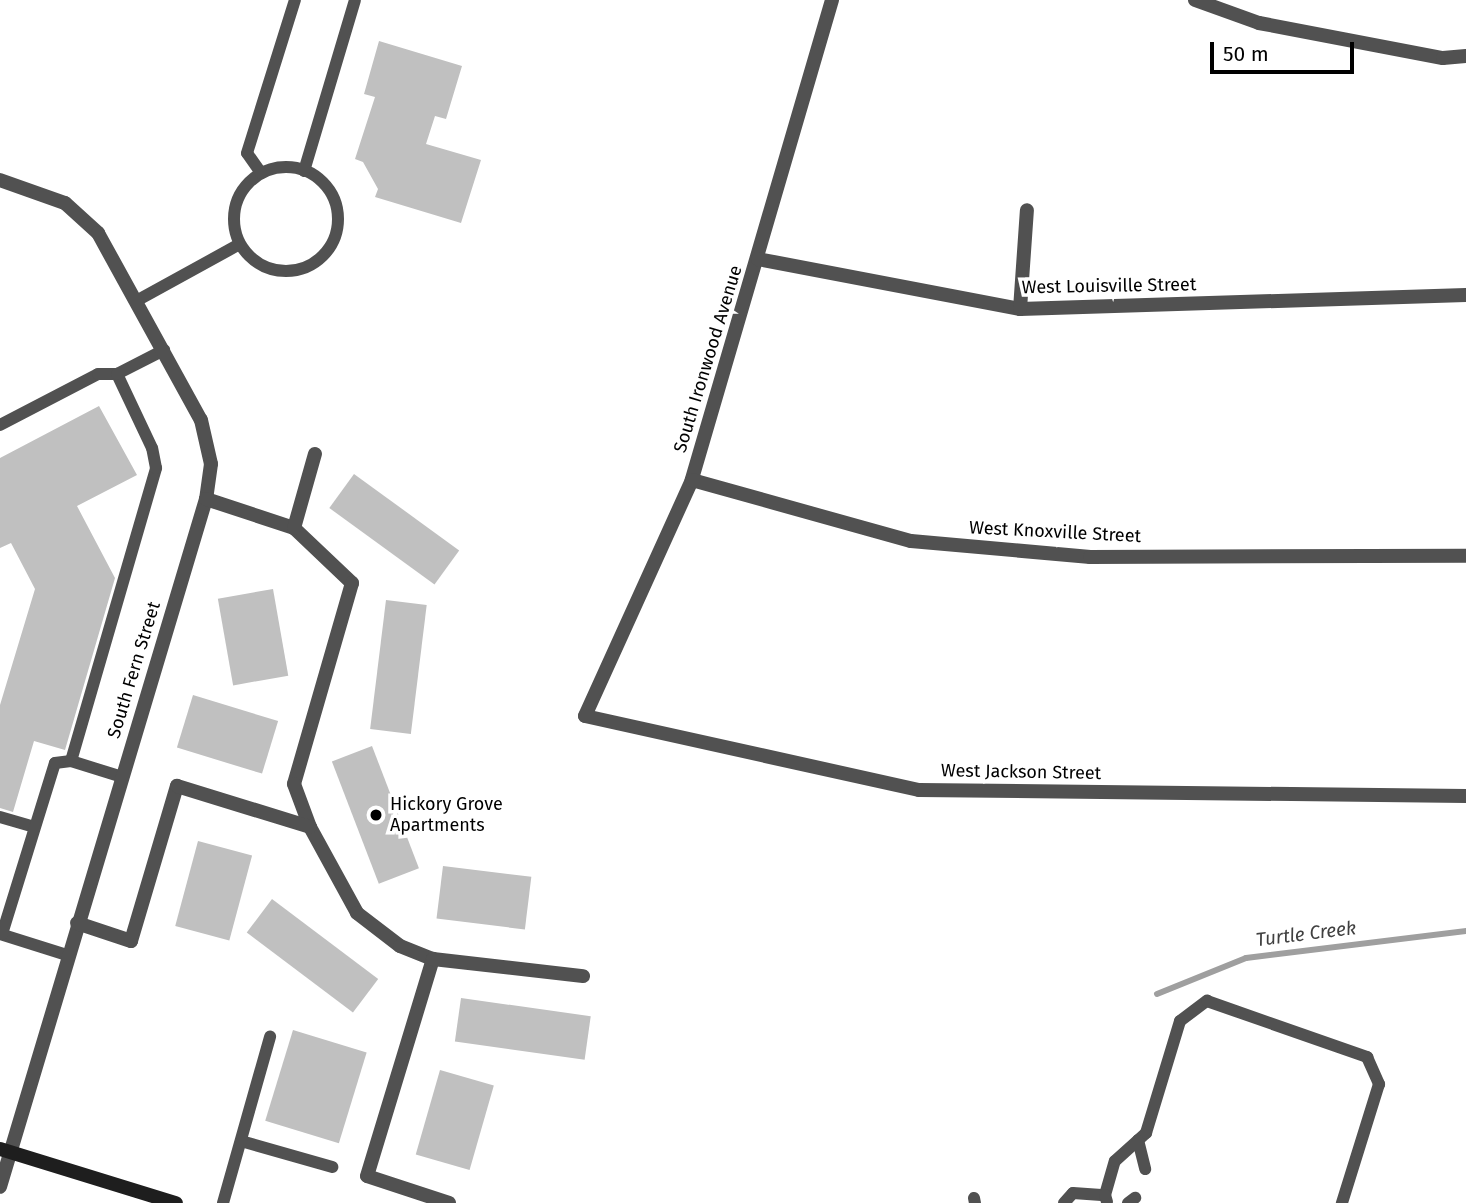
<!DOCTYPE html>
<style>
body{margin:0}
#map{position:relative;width:1466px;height:1203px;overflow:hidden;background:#fff;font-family:"Fira Sans",sans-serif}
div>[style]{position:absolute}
.stream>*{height:6px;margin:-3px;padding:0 3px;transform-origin:3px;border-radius:3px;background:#9f9f9f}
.building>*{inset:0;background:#c0c0c0;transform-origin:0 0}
.lane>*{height:12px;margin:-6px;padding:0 6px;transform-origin:6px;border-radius:6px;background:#515151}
.lane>.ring{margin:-6px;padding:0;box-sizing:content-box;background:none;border:12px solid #515151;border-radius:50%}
.street>*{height:14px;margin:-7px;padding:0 7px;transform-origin:7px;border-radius:7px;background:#515151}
.secondary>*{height:14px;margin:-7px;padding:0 7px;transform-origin:7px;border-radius:7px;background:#1e1e1e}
.dots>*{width:19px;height:19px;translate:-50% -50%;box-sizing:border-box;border:4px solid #fff;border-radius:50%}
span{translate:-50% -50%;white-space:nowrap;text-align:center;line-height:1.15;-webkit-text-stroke:7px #fff;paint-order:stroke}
.street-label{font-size:18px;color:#000}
.poi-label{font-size:18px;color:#000}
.left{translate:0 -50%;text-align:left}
.water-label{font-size:19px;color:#404040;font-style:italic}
.scale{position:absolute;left:1210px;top:42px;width:144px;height:32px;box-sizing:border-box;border:4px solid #000;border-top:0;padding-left:9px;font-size:21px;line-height:24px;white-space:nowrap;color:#000;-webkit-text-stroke:5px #fff;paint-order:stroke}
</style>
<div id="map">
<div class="stream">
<div style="left:1157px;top:994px;width:96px;rotate:-22deg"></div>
<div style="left:1246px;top:958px;width:222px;rotate:-7deg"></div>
</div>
<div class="building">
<div style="clip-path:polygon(379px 41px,462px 66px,446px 119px,435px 116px,426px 144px,481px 160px,461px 223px,375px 197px,378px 189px,363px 162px,355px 159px,375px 97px,364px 94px)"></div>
<div style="clip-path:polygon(99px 406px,137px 475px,77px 506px,115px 578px,65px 750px,34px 741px,13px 812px,0 808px,0 705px,35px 589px,11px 543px,0 548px,0 458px)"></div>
<div style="left:354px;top:474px;width:130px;height:42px;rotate:36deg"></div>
<div style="left:273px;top:589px;width:88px;height:56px;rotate:80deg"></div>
<div style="left:386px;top:600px;width:41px;height:130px;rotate:7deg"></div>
<div style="left:193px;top:695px;width:89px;height:55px;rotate:17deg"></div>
<div style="left:372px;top:746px;width:131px;height:43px;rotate:69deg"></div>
<div style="left:198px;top:841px;width:56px;height:88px;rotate:15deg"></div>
<div style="left:443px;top:866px;width:89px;height:53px;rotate:7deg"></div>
<div style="left:272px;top:899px;width:133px;height:42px;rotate:37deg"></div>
<div style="left:461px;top:998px;width:131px;height:44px;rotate:8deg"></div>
<div style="left:293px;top:1030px;width:77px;height:95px;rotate:17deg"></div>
<div style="left:440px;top:1070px;width:56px;height:88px;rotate:16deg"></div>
</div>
<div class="lane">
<div class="ring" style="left:234px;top:167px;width:92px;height:92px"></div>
<div style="left:304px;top:171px;width:178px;rotate:-73.4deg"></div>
<div style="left:261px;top:173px;width:24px;rotate:-125deg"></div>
<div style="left:247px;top:153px;width:160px;rotate:-72.6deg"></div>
<div style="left:138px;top:300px;width:116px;rotate:-28.8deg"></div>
<div style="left:0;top:425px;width:110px;rotate:-27.5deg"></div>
<div style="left:98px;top:374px;width:19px"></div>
<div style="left:71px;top:761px;width:305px;rotate:-73.8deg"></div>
<div style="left:156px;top:468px;width:20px;rotate:-101deg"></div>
<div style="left:152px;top:448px;width:82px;rotate:-115.3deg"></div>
<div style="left:117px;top:374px;width:53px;rotate:-27.1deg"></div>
<div style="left:0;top:817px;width:35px;rotate:16deg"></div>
<div style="left:0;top:934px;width:70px;rotate:17.4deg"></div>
<div style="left:2px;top:934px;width:179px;rotate:-72.8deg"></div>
<div style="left:55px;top:763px;width:16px;rotate:-7deg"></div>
<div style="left:71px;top:761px;width:53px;rotate:17.4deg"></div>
<div style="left:1138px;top:1140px;width:30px;rotate:76deg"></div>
<div style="left:241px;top:1141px;width:95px;rotate:15.9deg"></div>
<div style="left:1105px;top:1195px;width:35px;rotate:-74deg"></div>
<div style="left:1115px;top:1161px;width:42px;rotate:-42.1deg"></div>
<div style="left:1146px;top:1133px;width:117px;rotate:-73.1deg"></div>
<div style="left:1180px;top:1021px;width:34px;rotate:-37deg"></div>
<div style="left:1207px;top:1001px;width:170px;rotate:19.3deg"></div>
<div style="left:1367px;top:1057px;width:30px;rotate:66deg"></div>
<div style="left:1379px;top:1084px;width:125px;rotate:107.3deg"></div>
<div style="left:974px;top:1198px;width:5px;rotate:79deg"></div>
<div style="left:223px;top:1203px;width:173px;rotate:-74.2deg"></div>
<div style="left:1064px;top:1203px;width:13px;rotate:-48deg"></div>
<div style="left:1073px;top:1193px;width:32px;rotate:4deg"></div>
<div style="left:1105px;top:1195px;width:7px;rotate:74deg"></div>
<div style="left:1128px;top:1203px;width:9px;rotate:-36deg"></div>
</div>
<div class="street">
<div style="left:832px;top:0;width:500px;rotate:106.3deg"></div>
<div style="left:692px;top:480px;width:259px;rotate:114.4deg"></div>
<div style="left:585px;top:716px;width:342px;rotate:12.5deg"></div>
<div style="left:919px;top:790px;width:547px;rotate:0.63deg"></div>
<div style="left:1195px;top:0;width:68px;rotate:19.8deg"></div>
<div style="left:1259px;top:23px;width:187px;rotate:10.8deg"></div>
<div style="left:1443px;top:58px;width:23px;rotate:-5deg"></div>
<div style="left:0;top:180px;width:69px;rotate:19.5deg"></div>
<div style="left:65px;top:203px;width:45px;rotate:42.3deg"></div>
<div style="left:98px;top:233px;width:213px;rotate:61.2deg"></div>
<div style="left:201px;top:420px;width:45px;rotate:77.2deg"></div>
<div style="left:211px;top:464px;width:35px;rotate:98deg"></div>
<div style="left:206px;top:499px;width:718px;rotate:106.67deg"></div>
<div style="left:758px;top:259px;width:267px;rotate:10.8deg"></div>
<div style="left:1020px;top:309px;width:446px;rotate:-1.8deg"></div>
<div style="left:1020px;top:309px;width:99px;rotate:-86deg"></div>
<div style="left:692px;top:480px;width:227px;rotate:15.6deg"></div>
<div style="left:911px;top:541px;width:180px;rotate:5.1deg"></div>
<div style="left:1090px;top:557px;width:376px;rotate:-0.2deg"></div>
<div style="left:206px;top:499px;width:93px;rotate:18.2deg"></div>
<div style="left:294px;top:528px;width:80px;rotate:43.5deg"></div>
<div style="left:352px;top:583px;width:209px;rotate:106.1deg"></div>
<div style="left:294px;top:784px;width:46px;rotate:69.6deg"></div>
<div style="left:310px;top:827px;width:98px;rotate:61.3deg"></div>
<div style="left:357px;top:913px;width:54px;rotate:37.5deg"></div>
<div style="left:400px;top:946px;width:35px;rotate:22deg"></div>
<div style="left:294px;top:528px;width:77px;rotate:-74.2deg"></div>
<div style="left:77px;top:923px;width:57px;rotate:18.4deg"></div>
<div style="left:131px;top:941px;width:162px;rotate:-73.5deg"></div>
<div style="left:177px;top:786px;width:139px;rotate:17.1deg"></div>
<div style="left:449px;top:1203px;width:86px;rotate:-161.8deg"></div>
<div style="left:367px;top:1176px;width:227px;rotate:-73.1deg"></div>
<div style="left:433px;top:959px;width:151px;rotate:6.5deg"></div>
</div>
<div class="secondary">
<div style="left:0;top:1149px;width:184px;rotate:17.1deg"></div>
</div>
<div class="dots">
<div style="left:376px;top:815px;background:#000"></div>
</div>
<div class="street-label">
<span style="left:1109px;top:286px;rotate:-1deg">West Louisville Street</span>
<span style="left:708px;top:359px;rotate:-73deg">South Ironwood Avenue</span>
<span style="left:1055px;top:532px;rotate:3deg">West Knoxville Street</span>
<span style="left:134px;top:670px;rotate:-73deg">South Fern Street</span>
<span style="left:1021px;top:772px;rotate:1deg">West Jackson Street</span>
</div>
<div class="poi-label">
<span class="left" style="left:390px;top:815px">Hickory Grove<br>Apartments</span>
</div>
<div class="water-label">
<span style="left:1306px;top:934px;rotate:-7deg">Turtle Creek</span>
</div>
<div class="scale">50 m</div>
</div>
